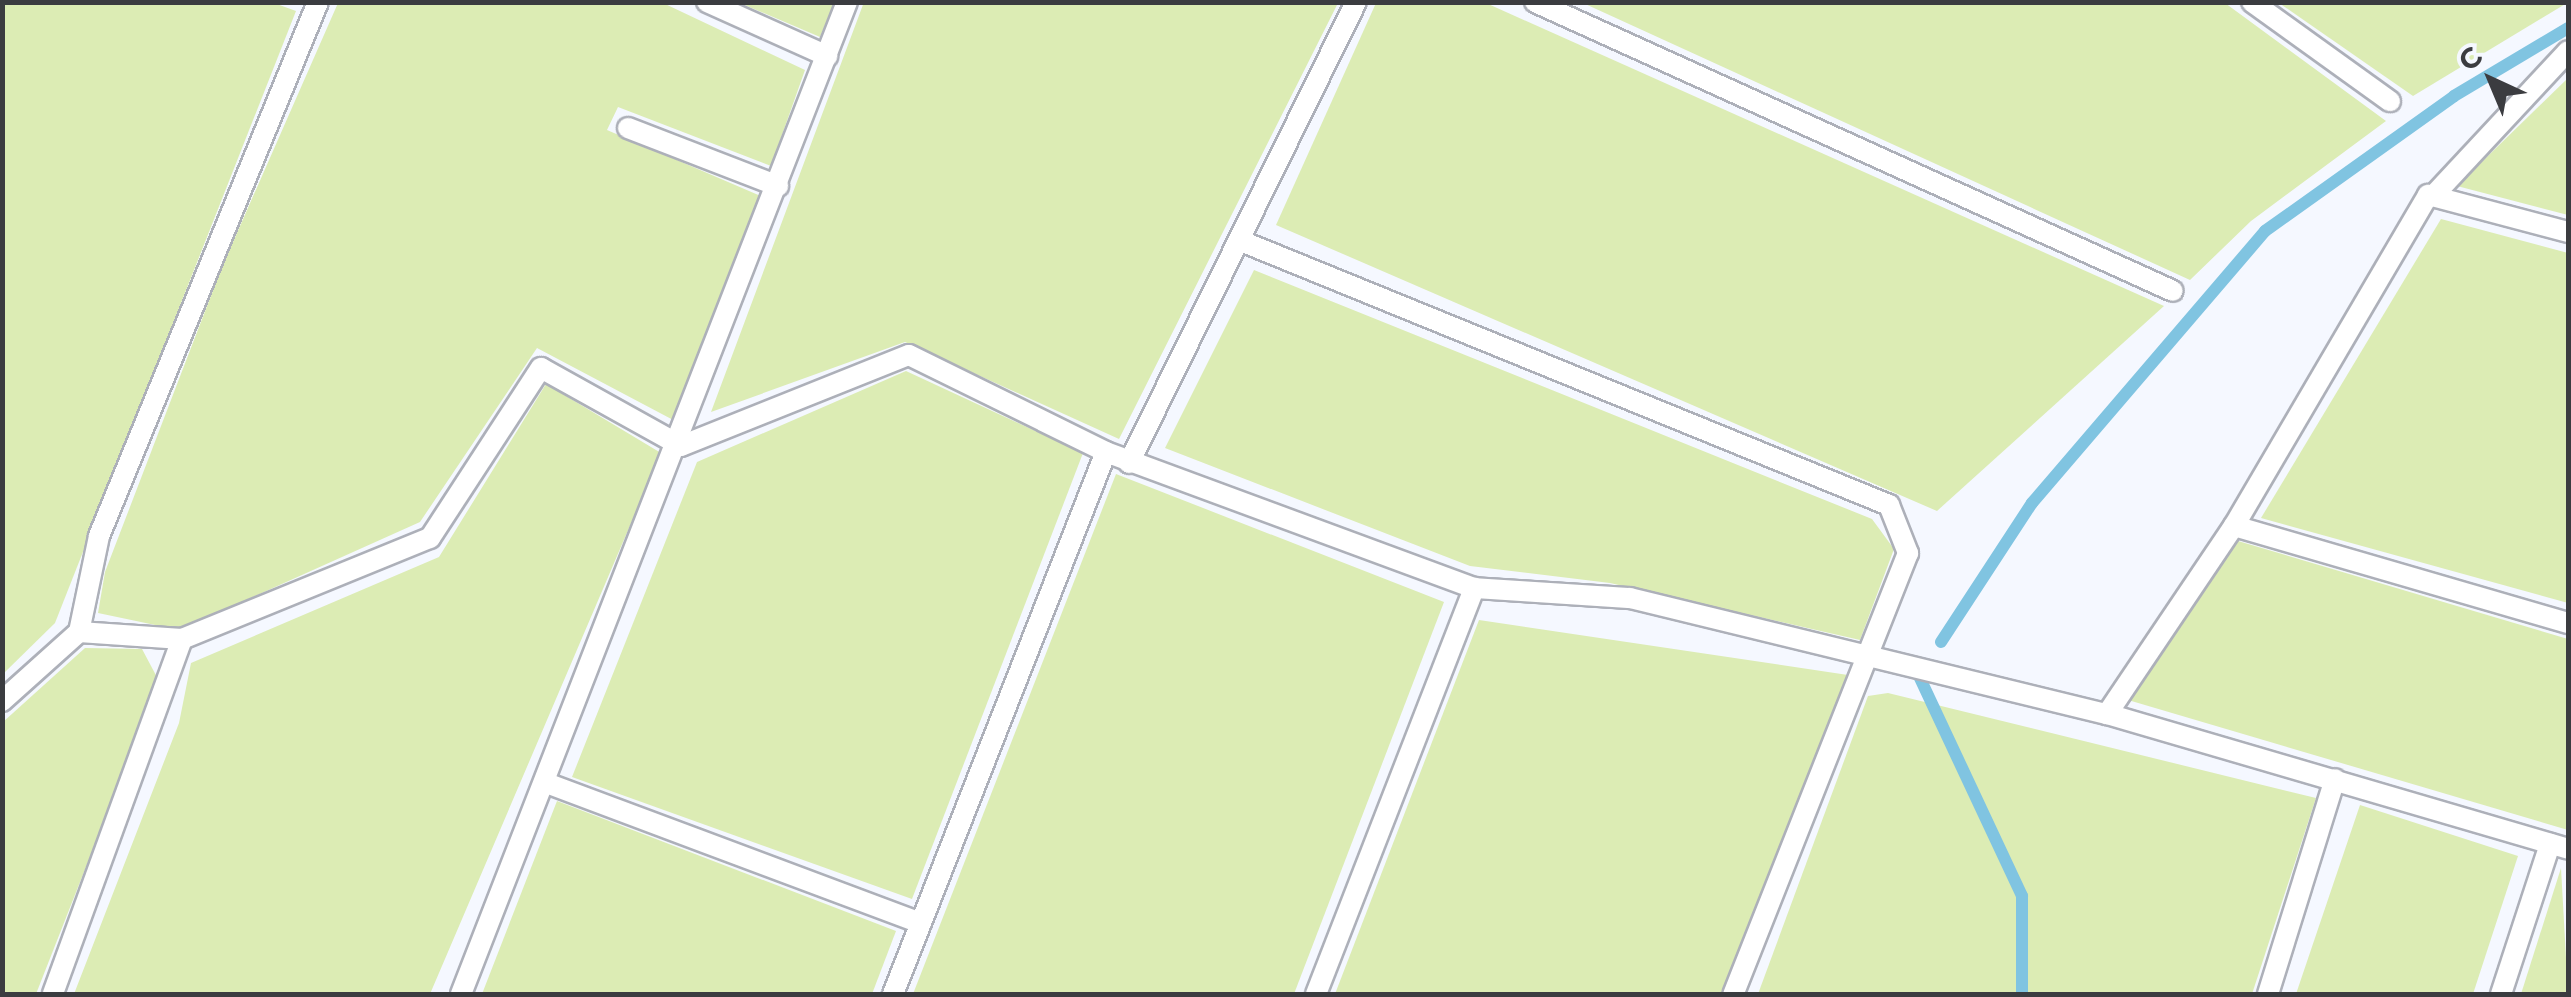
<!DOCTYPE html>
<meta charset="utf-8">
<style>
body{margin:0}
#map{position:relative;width:2571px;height:997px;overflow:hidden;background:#f5f8ff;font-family:Montserrat,sans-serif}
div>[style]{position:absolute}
.green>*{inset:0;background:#dcecb4}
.stream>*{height:12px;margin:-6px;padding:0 6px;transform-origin:6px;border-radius:6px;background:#80c4e1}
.roads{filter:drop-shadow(2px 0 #adb0b9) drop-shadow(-2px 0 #adb0b9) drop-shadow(0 2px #adb0b9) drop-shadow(0 -2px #adb0b9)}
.lane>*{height:20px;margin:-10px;padding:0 10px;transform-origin:10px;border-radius:10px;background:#fff}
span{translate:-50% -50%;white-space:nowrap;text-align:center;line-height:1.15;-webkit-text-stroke:9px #f5f8ff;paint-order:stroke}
.frame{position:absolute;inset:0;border:5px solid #3b3c40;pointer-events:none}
.north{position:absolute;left:2441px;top:30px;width:100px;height:100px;-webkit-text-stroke:8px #f5f8ff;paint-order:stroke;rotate:316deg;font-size:28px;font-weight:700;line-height:40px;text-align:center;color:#3b3c40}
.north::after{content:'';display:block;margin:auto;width:35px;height:45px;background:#3b3c40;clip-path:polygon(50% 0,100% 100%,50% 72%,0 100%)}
</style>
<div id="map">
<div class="green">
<div style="clip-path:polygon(864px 2px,1338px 3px,1119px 439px,905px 342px,711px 412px)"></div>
<div style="clip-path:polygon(274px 3px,296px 11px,55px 623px,3px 674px,3px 3px)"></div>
<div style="clip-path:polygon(338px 3px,663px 3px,805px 70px,771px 166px,618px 107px,607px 130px,763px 197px,677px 422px,537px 348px,420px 522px,179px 630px,98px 613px,105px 572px,222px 267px)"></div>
<div style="clip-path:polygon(740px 3px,834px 3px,820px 37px)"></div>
<div style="clip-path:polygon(1376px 3px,1486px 3px,2164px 306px,1937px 511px,1276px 225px)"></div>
<div style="clip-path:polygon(1583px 3px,2225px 3px,2386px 121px,2251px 221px,2190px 280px)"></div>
<div style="clip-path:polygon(2279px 3px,2567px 3px,2413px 96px)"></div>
<div style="clip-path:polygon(2568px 78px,2568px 215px,2457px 186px)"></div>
<div style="clip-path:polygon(2441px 219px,2568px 253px,2568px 603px,2261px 518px)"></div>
<div style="clip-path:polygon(1254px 270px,1872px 519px,1894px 549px,1860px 640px,1610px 583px,1470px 566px,1165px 448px)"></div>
<div style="clip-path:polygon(906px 371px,1083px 453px,912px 899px,572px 777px,697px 462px)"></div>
<div style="clip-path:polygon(546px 384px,661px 453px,430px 994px,74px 994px,179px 723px,191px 663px,439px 557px)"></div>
<div style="clip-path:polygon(1116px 474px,1444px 602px,1294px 994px,913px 994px)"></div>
<div style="clip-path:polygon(2238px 541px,2568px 639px,2568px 830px,2128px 700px)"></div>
<div style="clip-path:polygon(1479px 620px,1848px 675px,1722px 994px,1335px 994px)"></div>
<div style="clip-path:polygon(85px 648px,142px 649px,159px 681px,36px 994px,3px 994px,3px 722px)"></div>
<div style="clip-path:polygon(1888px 693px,2316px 798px,2252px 994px,1758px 994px,1868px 696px)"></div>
<div style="clip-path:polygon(557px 801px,896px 931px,872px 994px,482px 994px)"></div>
<div style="clip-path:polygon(2360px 805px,2518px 856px,2473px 994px,2296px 994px)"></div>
<div style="clip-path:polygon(2561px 868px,2568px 994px,2521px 994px)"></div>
</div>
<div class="stream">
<div style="left:1941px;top:642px;width:166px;rotate:-56.8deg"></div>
<div style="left:2032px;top:503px;width:358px;rotate:-49.4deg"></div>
<div style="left:2265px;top:231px;width:232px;rotate:-35.5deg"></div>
<div style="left:2454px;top:96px;width:133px;rotate:-30.8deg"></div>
<div style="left:1919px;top:676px;width:243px;rotate:64.9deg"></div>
<div style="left:2022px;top:896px;width:98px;rotate:90deg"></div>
</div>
<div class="roads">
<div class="lane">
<div style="left:707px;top:2px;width:132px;rotate:24.2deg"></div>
<div style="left:1535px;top:2px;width:700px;rotate:24.37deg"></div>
<div style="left:2252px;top:2px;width:170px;rotate:35.7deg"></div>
<div style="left:628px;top:128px;width:161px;rotate:21.1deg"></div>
<div style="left:2433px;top:196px;width:198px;rotate:-47deg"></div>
<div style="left:1241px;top:241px;width:700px;rotate:22.17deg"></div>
<div style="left:1889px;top:505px;width:52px;rotate:68.4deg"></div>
<div style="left:1908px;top:553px;width:474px;rotate:111.6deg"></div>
<div style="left:1129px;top:463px;width:514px;rotate:-63.78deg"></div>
<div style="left:2234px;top:526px;width:384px;rotate:-59.6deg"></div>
<div style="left:2428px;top:195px;width:145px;rotate:14.8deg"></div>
<div style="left:79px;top:632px;width:98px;rotate:-78.2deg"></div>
<div style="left:99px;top:536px;width:577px;rotate:-67.7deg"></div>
<div style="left:182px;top:639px;width:268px;rotate:-22.2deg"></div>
<div style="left:430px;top:538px;width:203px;rotate:-56.9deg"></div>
<div style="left:541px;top:368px;width:160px;rotate:29.1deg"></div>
<div style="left:681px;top:446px;width:245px;rotate:-21.8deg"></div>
<div style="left:909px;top:355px;width:220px;rotate:26.2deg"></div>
<div style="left:2px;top:701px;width:103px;rotate:-41.9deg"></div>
<div style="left:79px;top:632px;width:103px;rotate:3.9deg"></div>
<div style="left:182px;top:639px;width:378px;rotate:110deg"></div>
<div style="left:2107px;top:714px;width:227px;rotate:-56deg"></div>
<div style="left:2234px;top:526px;width:348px;rotate:16.2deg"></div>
<div style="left:549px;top:784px;width:397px;rotate:20.5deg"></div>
<div style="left:461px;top:994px;width:1064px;rotate:-68.74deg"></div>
<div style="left:893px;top:994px;width:582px;rotate:-68.55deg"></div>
<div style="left:1106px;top:452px;width:392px;rotate:20.3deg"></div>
<div style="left:1316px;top:994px;width:436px;rotate:-68.7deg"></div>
<div style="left:1474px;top:588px;width:156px;rotate:3.7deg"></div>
<div style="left:1630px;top:598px;width:491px;rotate:13.7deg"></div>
<div style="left:2107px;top:714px;width:480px;rotate:16.3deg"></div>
<div style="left:2268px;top:994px;width:225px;rotate:-72.7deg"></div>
<div style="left:2501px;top:994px;width:158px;rotate:-71.9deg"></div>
</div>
</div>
<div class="frame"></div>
<div class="north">С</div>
</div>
